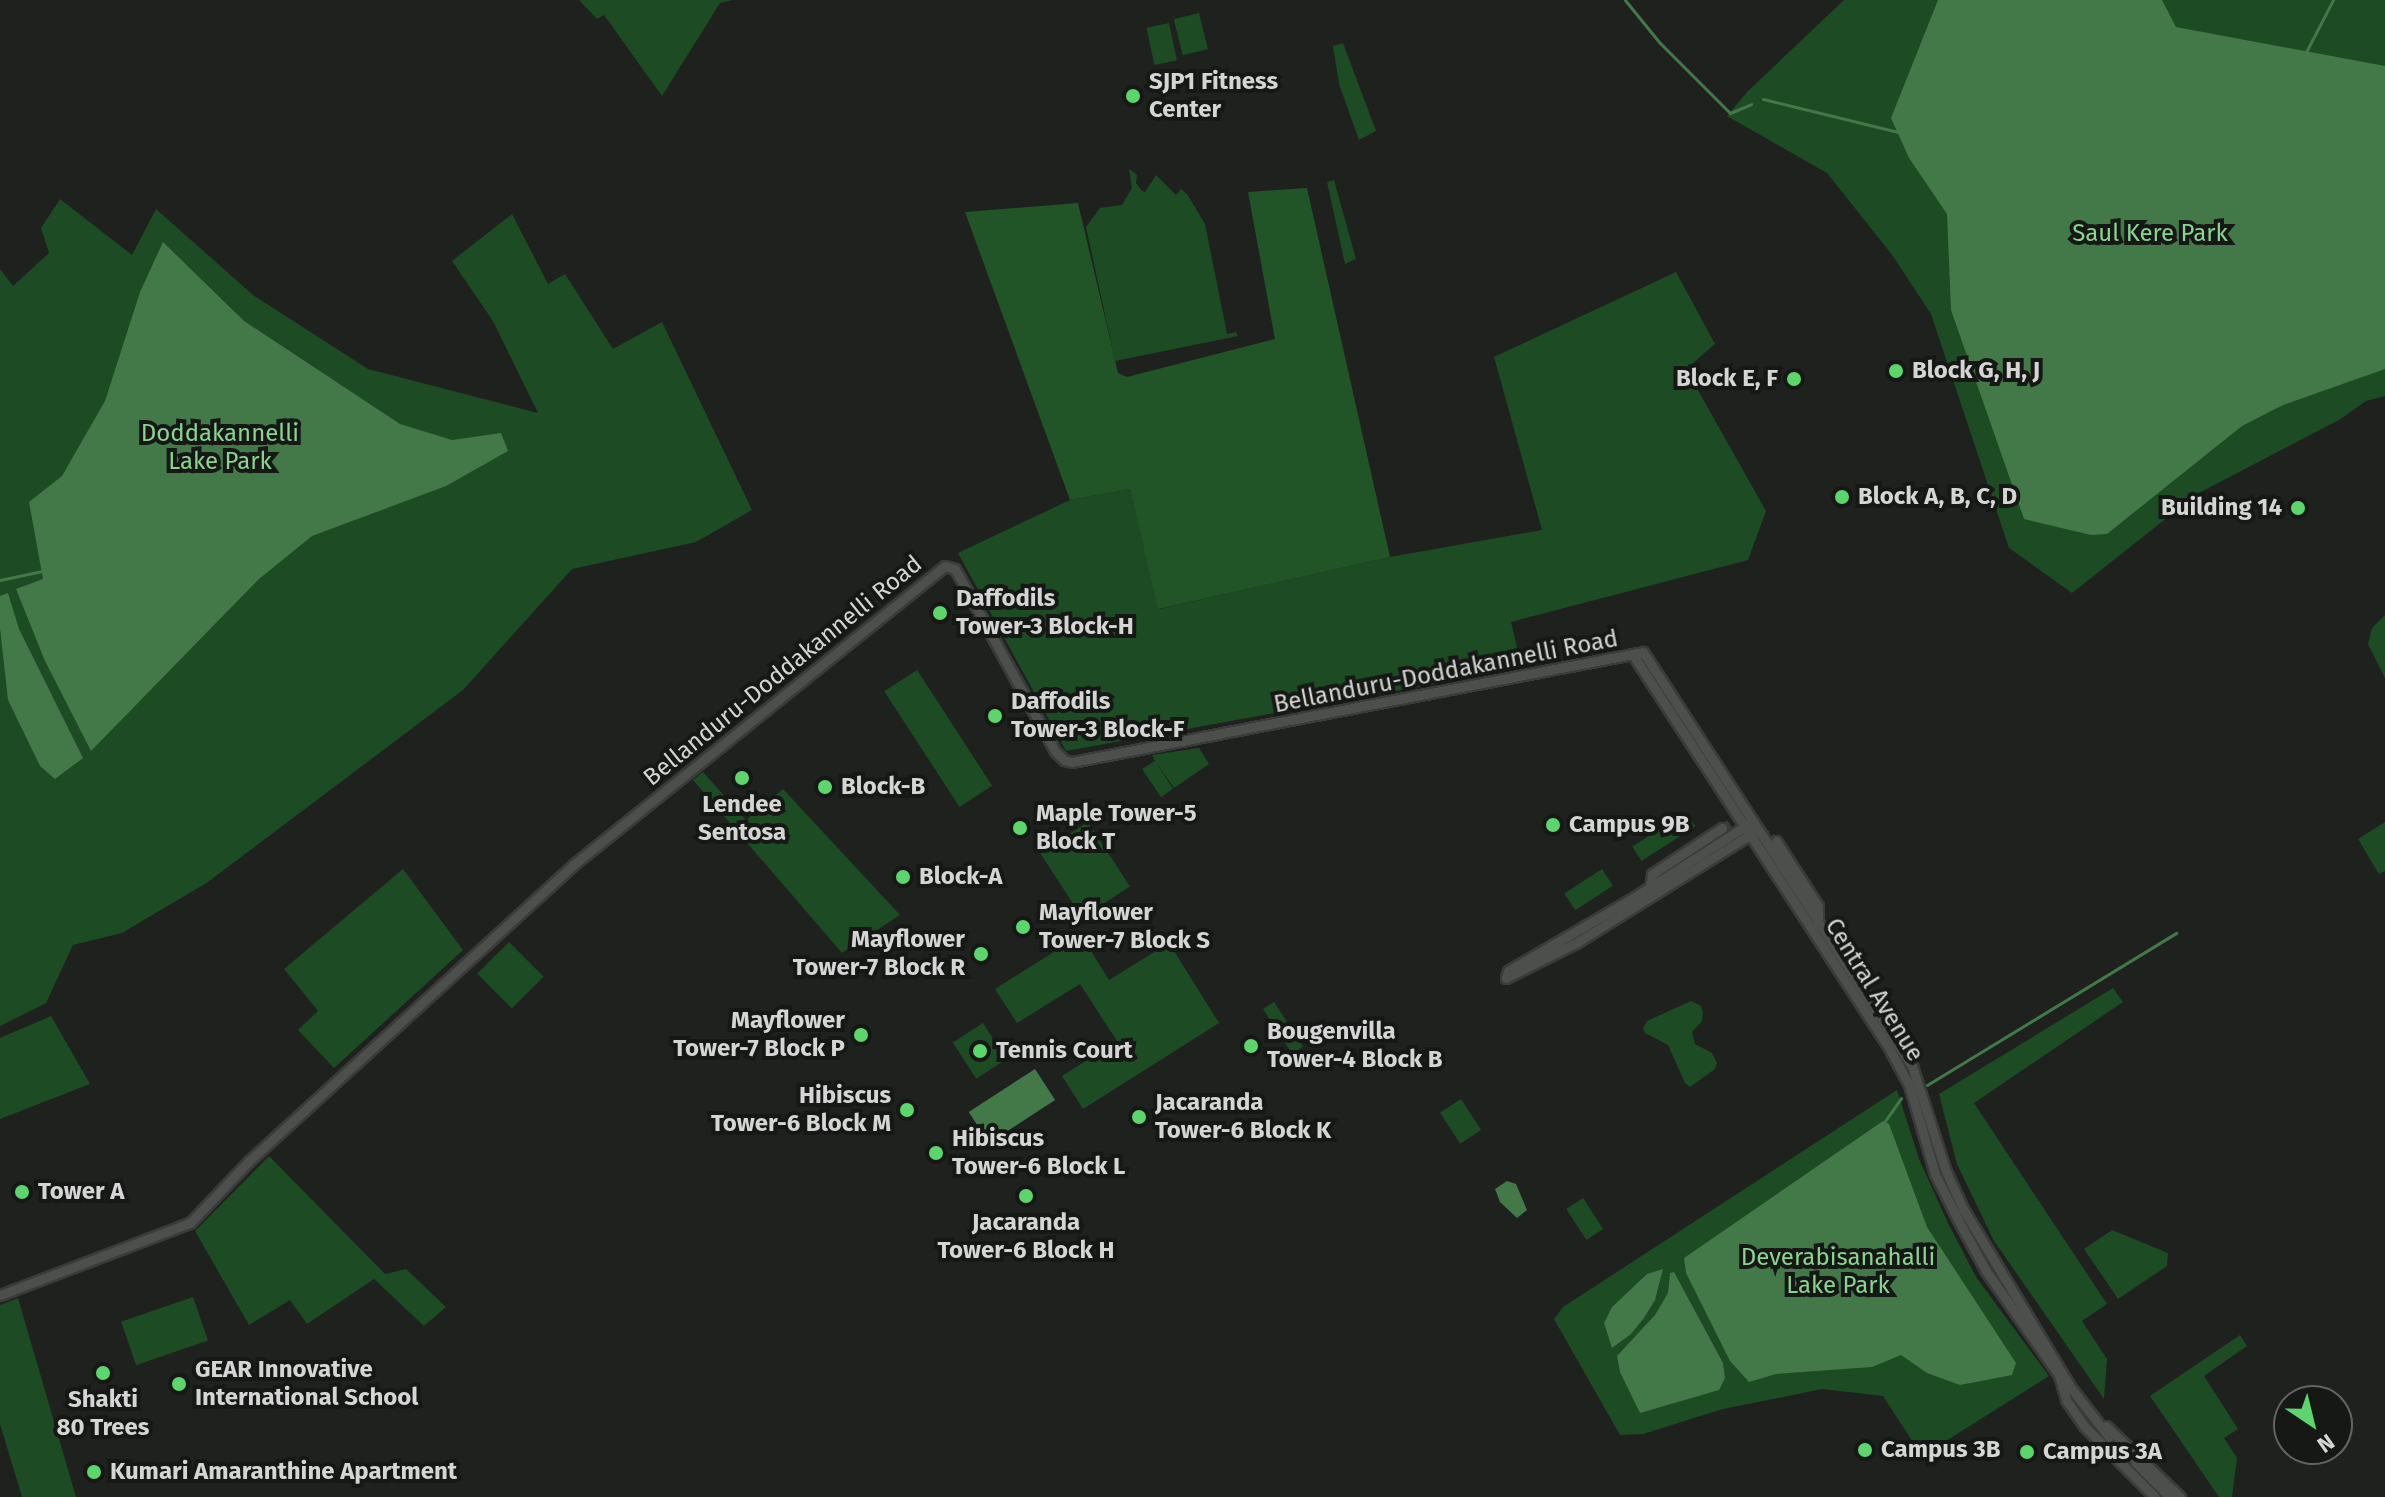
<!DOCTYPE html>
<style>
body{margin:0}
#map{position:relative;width:2385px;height:1497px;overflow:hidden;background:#1f211f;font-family:"Fira Sans",sans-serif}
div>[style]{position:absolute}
.green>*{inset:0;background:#1d4b23;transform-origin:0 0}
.forest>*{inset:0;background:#215528}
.water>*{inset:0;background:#437849;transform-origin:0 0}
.stream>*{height:3px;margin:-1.5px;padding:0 1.5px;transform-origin:1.5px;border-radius:1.5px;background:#437849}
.tertiary-tunnel>*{height:9px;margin-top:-4.5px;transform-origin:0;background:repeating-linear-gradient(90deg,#3a3c3a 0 9px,transparent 0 13.5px)}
.roads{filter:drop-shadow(2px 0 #3a3b3a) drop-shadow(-2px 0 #3a3b3a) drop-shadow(0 2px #3a3b3a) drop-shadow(0 -2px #3a3b3a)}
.tertiary>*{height:9px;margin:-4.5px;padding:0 4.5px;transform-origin:4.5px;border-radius:4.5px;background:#4c4f4c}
.dots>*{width:22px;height:22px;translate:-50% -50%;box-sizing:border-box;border:4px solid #161816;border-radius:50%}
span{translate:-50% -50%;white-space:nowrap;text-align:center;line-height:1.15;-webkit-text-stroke:8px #161816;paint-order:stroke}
.poi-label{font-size:24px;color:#d4d5d4;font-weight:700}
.left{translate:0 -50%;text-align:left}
.right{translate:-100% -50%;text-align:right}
.park-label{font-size:24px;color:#89d490}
.street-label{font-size:24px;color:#d4d5d4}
.north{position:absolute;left:2273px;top:1385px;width:80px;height:80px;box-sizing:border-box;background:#161816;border:2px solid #626462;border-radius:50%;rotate:145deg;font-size:22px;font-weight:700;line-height:32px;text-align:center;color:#d4d5d4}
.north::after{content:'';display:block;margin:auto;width:28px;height:36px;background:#5cd56d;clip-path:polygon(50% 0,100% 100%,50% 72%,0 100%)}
</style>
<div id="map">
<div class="green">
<div style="clip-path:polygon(579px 0,733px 0,720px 3px,662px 96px,604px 15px,597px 19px)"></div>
<div style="clip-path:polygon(1844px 0,2385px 0,2385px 396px,2366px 401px,2339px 420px,2197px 494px,2072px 593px,2009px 548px,1931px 314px,1893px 256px,1827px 173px,1727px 116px,1747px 92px)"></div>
<div style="left:1199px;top:13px;width:37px;height:26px;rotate:76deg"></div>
<div style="left:1169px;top:23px;width:38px;height:23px;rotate:78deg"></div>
<div style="clip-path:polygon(1343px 43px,1376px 131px,1359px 140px,1339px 84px,1333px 46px)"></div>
<div style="clip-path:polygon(1129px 169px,1137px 175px,1136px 183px,1142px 191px,1145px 192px,1156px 175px,1176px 195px,1181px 189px,1187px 194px,1205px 224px,1227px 334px,1236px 332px,1238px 336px,1115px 361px,1086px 227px,1100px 208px,1122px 205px,1132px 188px)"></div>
<div style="clip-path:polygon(1334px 180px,1356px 259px,1345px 264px,1327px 182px)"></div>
<div style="clip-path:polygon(60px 199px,132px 255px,156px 209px,253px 295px,368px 369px,538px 413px,493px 321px,452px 261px,512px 214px,548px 284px,565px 274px,613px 349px,662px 322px,752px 510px,696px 542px,572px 569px,463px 690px,208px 882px,122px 933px,73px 945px,46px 1003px,0 1026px,0 269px,13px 286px,49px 253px,41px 228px)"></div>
<div style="clip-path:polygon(1676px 272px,1715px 344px,1686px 369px,1766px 511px,1748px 560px,1511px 622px,1522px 668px,1066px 751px,958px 553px,1070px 500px,1130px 489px,1159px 609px,1390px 557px,1542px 530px,1494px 357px)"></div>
<div style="clip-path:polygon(2385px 615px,2385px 678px,2368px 644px,2372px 628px)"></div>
<div style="left:917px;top:670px;width:138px;height:39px;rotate:57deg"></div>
<div style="clip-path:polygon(1199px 748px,1209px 764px,1174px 788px,1155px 761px,1173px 789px,1161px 797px,1142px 769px,1155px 761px,1152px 755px)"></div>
<div style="clip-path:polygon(703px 772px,746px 820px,783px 789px,900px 915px,842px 953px,693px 780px)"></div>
<div style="left:1686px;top:812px;width:17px;height:64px;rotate:57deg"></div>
<div style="left:1088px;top:822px;width:77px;height:57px;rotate:57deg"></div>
<div style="clip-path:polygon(2385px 822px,2385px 871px,2379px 874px,2358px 839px)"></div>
<div style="clip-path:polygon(403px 869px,463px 950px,334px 1068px,298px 1030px,318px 1011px,284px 969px)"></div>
<div style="left:1602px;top:869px;width:20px;height:45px;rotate:57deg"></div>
<div style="clip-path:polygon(1081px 935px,1109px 980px,1169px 943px,1219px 1023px,1083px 1109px,1062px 1076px,1117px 1041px,1080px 984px,1017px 1023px,995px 989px)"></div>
<div style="left:509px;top:942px;width:49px;height:45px;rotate:45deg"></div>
<div style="clip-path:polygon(2113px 988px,2123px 1002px,1974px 1103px,2107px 1304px,2082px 1321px,2107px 1359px,2104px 1399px,1994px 1241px,1957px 1164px,1939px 1094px)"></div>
<div style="clip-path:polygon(1691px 1001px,1701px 1006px,1703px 1013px,1702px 1021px,1692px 1032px,1695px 1044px,1712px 1053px,1717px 1063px,1715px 1069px,1690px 1087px,1685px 1083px,1668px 1045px,1645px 1033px,1643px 1028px,1647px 1021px)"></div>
<div style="left:1274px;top:1002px;width:53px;height:13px;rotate:57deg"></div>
<div style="clip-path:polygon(51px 1016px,90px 1084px,0 1119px,0 1038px)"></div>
<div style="left:983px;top:1023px;width:43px;height:36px;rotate:57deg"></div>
<div style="clip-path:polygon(1897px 1090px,1919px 1159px,1948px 1223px,1976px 1277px,2049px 1376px,1922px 1456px,1883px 1396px,1822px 1389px,1723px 1409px,1643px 1434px,1620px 1435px,1554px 1319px,1563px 1307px)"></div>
<div style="left:1461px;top:1099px;width:37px;height:25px;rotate:57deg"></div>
<div style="clip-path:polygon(269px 1156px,385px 1274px,406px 1269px,446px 1307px,424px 1326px,374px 1279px,307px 1324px,290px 1300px,249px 1325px,195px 1231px)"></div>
<div style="left:1583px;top:1198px;width:37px;height:20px;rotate:57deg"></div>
<div style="clip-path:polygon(2112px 1230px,2168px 1253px,2167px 1266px,2118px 1299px,2084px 1249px)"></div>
<div style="left:193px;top:1297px;width:46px;height:76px;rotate:71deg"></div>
<div style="clip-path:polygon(18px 1298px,76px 1497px,22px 1497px,0 1424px,0 1305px)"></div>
<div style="clip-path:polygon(2240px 1335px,2247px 1346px,2204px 1376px,2238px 1429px,2224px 1438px,2237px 1458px,2232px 1497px,2219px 1497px,2150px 1396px)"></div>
</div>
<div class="forest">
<div style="clip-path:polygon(1307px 188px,1390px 557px,1158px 609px,1130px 489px,1070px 500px,965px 212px,1078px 203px,1118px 373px,1127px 377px,1275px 339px,1248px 192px)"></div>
</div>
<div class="water">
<div style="clip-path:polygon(1938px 0,2162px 0,2176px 27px,2385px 66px,2385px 369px,2283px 405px,2242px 426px,2107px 534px,2091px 535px,2024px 519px,1951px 310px,1947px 214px,1909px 158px,1891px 118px)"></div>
<div style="clip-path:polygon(163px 242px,244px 321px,400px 424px,452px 440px,501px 433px,508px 451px,446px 486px,312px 536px,259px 579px,91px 751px,45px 661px,16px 589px,43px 579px,29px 502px,62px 476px,105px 401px,140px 292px)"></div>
<div style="clip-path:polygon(8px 593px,19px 629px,83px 758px,55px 779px,40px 766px,8px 700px,0 628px,0 596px)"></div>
<div style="left:1035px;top:1069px;width:37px;height:79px;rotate:57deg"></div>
<div style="clip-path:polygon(1883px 1121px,1889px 1124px,1927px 1227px,2016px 1363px,2012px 1375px,1960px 1385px,1927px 1373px,1901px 1355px,1872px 1367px,1776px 1374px,1749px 1382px,1730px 1361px,1686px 1273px,1684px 1258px)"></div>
<div style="clip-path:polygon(1507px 1181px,1516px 1184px,1527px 1210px,1517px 1218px,1500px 1202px,1495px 1189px)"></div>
<div style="clip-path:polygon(1663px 1269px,1655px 1300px,1644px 1318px,1631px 1334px,1612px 1348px,1604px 1323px,1612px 1307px,1647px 1274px)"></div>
<div style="clip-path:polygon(1674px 1272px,1723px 1363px,1725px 1378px,1719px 1390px,1640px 1413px,1620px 1372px,1617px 1356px,1655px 1315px,1668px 1293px,1670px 1273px)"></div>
</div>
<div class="stream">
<div style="left:1625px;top:0;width:55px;rotate:50.9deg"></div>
<div style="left:1660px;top:43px;width:99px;rotate:45deg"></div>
<div style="left:1730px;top:113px;width:23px;rotate:-23deg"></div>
<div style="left:2306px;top:52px;width:59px;rotate:-62.6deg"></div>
<div style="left:1763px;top:99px;width:139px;rotate:13.7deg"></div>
<div style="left:0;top:580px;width:43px;rotate:-12.1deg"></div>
<div style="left:1927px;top:1085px;width:292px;rotate:-31.4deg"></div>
<div style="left:1885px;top:1121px;width:28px;rotate:-55deg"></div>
</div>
<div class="tertiary-tunnel">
<div style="left:1722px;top:828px;width:19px;rotate:-28deg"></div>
<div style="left:1739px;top:819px;width:10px;rotate:11deg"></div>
<div style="left:1749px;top:821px;width:34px;rotate:37deg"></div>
<div style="left:2105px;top:1440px;width:31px;rotate:45deg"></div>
</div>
<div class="roads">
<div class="tertiary">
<div style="left:1633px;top:655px;width:467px;rotate:56.9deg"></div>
<div style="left:1888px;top:1046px;width:44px;rotate:61.7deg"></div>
<div style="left:1909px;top:1085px;width:93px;rotate:73.7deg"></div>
<div style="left:1935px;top:1174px;width:49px;rotate:63.4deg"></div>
<div style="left:1957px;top:1218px;width:60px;rotate:61.3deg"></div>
<div style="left:1986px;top:1271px;width:127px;rotate:54.9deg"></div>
<div style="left:1776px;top:841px;width:77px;rotate:57.1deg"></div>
<div style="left:1818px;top:906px;width:18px;rotate:90deg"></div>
<div style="left:1650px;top:887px;width:13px;rotate:-81deg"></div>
<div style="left:1652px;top:874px;width:84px;rotate:-33.3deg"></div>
<div style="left:1506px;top:978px;width:7px;rotate:-74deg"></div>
<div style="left:1508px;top:971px;width:145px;rotate:-30.3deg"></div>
<div style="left:1633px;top:898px;width:141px;rotate:-32.6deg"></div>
<div style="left:1506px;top:978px;width:78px;rotate:-26.6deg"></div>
<div style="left:1576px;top:943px;width:210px;rotate:-31.9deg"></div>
<div style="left:0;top:1295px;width:203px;rotate:-20.8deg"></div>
<div style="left:190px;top:1223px;width:84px;rotate:-46.4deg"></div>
<div style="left:248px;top:1162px;width:440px;rotate:-42.4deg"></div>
<div style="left:573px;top:865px;width:477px;rotate:-38.8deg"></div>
<div style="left:945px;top:566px;width:10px;rotate:17deg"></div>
<div style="left:955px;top:569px;width:208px;rotate:61.2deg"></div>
<div style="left:1055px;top:751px;width:13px;rotate:45deg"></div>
<div style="left:1064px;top:760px;width:8px;rotate:14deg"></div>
<div style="left:1072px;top:762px;width:581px;rotate:-10.9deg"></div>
<div style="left:1643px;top:652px;width:494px;rotate:57deg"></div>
<div style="left:1912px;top:1066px;width:108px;rotate:72.2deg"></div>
<div style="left:1945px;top:1169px;width:44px;rotate:65.8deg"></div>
<div style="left:1963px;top:1209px;width:209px;rotate:58.9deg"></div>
<div style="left:2071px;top:1388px;width:62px;rotate:52.2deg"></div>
<div style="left:2059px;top:1375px;width:26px;rotate:74deg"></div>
<div style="left:2066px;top:1400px;width:32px;rotate:55deg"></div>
<div style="left:2084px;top:1426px;width:100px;rotate:45deg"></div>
<div style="left:2106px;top:1426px;width:103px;rotate:43.8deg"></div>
<div style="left:2135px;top:1462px;width:49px;rotate:45deg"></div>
</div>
</div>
<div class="dots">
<div style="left:1133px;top:96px;background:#5cd56d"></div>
<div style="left:1896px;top:371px;background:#5cd56d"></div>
<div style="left:1794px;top:379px;background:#5cd56d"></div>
<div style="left:1842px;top:497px;background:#5cd56d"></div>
<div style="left:2298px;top:508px;background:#5cd56d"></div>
<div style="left:940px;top:613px;background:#5cd56d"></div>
<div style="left:995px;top:716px;background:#5cd56d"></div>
<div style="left:742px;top:778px;background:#5cd56d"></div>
<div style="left:825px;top:787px;background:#5cd56d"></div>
<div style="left:1553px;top:825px;background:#5cd56d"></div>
<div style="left:1020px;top:828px;background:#5cd56d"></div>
<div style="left:903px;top:877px;background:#5cd56d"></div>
<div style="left:1023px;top:927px;background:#5cd56d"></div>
<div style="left:981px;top:954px;background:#5cd56d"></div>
<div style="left:861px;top:1035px;background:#5cd56d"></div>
<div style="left:1251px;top:1046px;background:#5cd56d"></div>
<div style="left:980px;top:1051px;background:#5cd56d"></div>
<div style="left:907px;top:1110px;background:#5cd56d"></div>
<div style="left:1139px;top:1117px;background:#5cd56d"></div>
<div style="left:936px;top:1153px;background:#5cd56d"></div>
<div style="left:22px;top:1192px;background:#5cd56d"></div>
<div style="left:1026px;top:1196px;background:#5cd56d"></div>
<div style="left:103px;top:1373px;background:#5cd56d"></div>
<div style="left:179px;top:1384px;background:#5cd56d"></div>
<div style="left:1865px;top:1450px;background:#5cd56d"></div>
<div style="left:2027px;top:1452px;background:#5cd56d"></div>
<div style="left:94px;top:1472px;background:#5cd56d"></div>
</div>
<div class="poi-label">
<span class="left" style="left:1149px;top:96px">SJP1 Fitness<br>Center</span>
<span class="left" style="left:1912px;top:371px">Block G, H, J</span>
<span class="right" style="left:1778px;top:379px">Block E, F</span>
<span class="left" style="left:1858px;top:497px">Block A, B, C, D</span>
<span class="right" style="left:2282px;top:508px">Building 14</span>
<span class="left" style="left:956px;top:613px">Daffodils<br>Tower-3 Block-H</span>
<span class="left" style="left:1011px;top:716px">Daffodils<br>Tower-3 Block-F</span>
<span class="left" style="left:841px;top:787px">Block-B</span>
<span style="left:742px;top:819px">Lendee<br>Sentosa</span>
<span class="left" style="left:1036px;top:828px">Maple Tower-5<br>Block T</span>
<span class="left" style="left:1569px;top:825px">Campus 9B</span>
<span class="left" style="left:919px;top:877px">Block-A</span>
<span class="left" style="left:1039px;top:927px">Mayflower<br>Tower-7 Block S</span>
<span class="right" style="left:965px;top:954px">Mayflower<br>Tower-7 Block R</span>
<span class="right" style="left:845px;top:1035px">Mayflower<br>Tower-7 Block P</span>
<span class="left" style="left:1267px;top:1046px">Bougenvilla<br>Tower-4 Block B</span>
<span class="left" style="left:996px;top:1051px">Tennis Court</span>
<span class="right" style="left:891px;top:1110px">Hibiscus<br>Tower-6 Block M</span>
<span class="left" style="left:1155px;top:1117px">Jacaranda<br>Tower-6 Block K</span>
<span class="left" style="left:952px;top:1153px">Hibiscus<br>Tower-6 Block L</span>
<span class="left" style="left:38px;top:1192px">Tower A</span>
<span style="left:1026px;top:1237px">Jacaranda<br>Tower-6 Block H</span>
<span class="left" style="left:195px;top:1384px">GEAR Innovative<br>International School</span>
<span style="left:103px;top:1414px">Shakti<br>80 Trees</span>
<span class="left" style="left:1881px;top:1450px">Campus 3B</span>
<span class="left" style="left:2043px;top:1452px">Campus 3A</span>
<span class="left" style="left:110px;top:1472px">Kumari Amaranthine Apartment</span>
</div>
<div class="park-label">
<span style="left:2150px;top:234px">Saul Kere Park</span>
<span style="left:220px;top:448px">Doddakannelli<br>Lake Park</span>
<span style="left:1838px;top:1272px">Deverabisanahalli<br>Lake Park</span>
</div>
<div class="street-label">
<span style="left:783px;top:671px;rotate:-39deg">Bellanduru-Doddakannelli Road</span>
<span style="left:1446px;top:672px;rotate:-11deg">Bellanduru-Doddakannelli Road</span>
<span style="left:1874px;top:990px;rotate:58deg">Central Avenue</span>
</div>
<div class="north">N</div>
</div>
